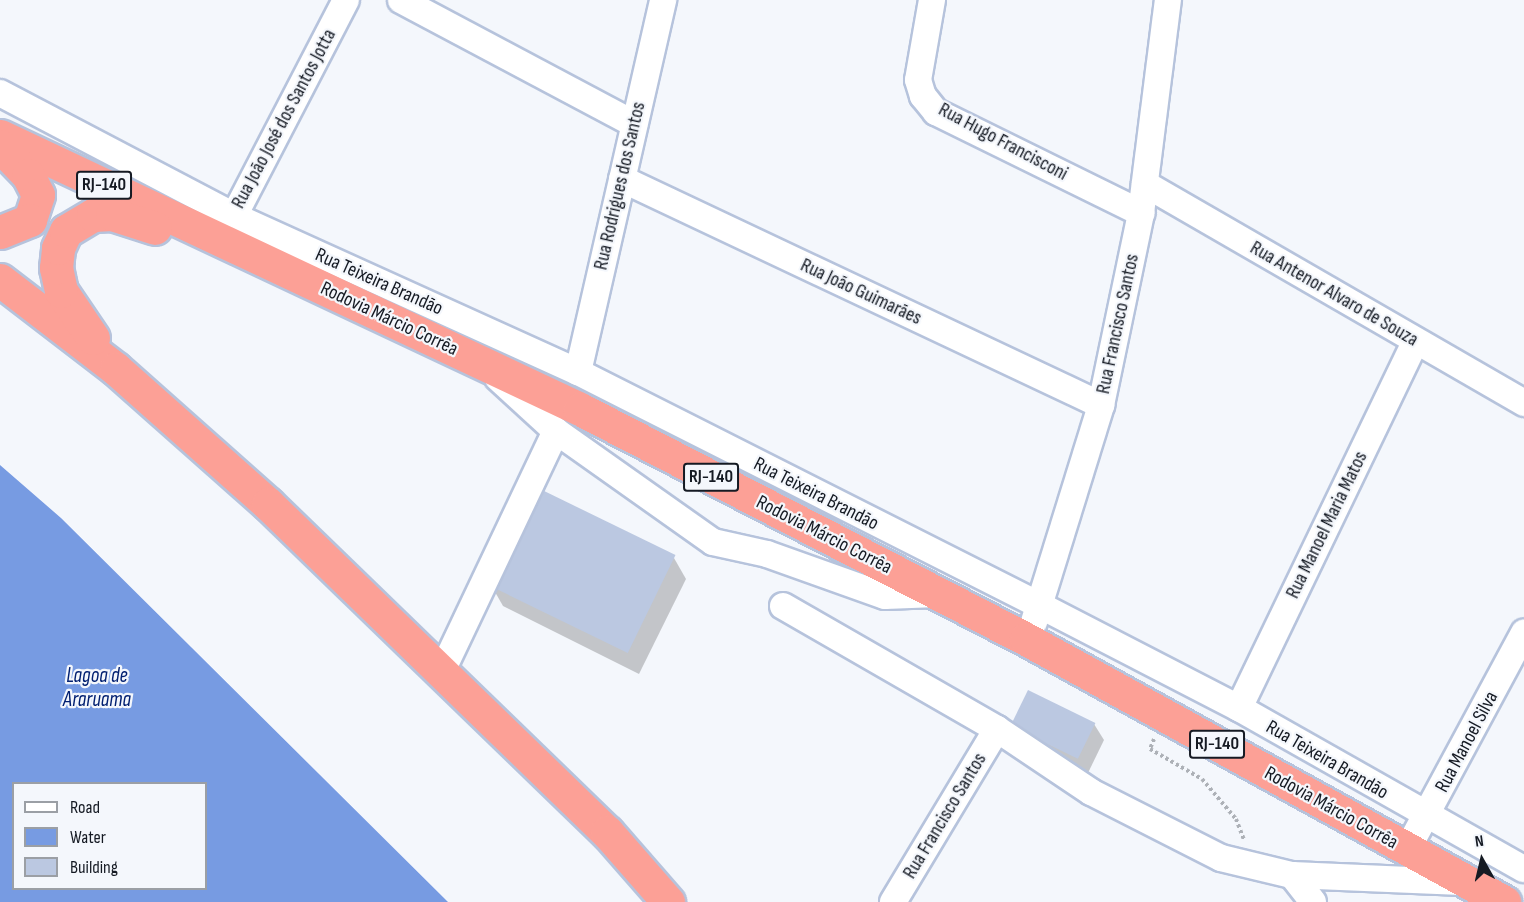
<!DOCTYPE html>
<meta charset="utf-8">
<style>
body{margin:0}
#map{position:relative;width:1524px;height:902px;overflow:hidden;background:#f4f7fc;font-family:"Sofia Sans Condensed",sans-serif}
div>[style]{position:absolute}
.water>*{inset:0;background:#779be2}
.shadow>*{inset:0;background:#0003}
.building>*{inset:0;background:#bbc8e1;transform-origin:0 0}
.path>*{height:4px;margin-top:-2px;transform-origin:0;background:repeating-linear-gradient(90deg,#adb1b7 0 3px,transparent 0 6px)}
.roads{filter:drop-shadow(2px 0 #b6c3dc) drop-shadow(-2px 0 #b6c3dc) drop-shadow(0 2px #b6c3dc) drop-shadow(0 -2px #b6c3dc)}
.minor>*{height:26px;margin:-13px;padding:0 13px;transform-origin:13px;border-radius:13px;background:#fff}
.highway>*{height:33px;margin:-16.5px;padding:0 16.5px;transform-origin:16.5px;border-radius:16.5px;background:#fca096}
span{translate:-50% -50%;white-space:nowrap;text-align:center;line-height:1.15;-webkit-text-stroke:4.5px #f4f7fc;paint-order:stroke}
.shield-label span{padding:2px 4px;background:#f4f7fc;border:2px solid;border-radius:4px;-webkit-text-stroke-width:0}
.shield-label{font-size:18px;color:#151a23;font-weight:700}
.street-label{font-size:20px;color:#151a23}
.water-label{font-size:21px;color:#022071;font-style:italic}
.legend{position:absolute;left:12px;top:782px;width:195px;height:108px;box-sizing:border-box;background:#f4f7fc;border:2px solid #9b9fa5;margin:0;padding:8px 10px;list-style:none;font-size:18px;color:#151a23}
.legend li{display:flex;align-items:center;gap:12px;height:30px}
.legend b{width:30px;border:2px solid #9b9fa5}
.north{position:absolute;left:1452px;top:830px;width:60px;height:60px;-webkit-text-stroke:4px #f4f7fc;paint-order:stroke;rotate:352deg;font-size:16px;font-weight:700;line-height:24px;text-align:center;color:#151a23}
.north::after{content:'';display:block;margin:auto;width:21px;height:27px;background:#151a23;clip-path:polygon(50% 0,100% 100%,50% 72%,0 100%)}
</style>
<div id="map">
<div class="water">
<div style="clip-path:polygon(evenodd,0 465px,61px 518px,448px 902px,0 902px,0 465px,14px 784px,206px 784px,206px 888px,14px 888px,14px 784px)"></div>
</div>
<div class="shadow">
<div style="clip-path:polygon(674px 558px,686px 579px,639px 674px,503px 606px,491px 585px)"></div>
<div style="clip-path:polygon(1094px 724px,1104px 740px,1087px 775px,1012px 726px)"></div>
</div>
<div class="building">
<div style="left:538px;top:488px;width:153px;height:109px;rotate:26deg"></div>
<div style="left:1028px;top:690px;width:75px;height:40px;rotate:26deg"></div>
</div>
<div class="path">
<div style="left:1154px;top:739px;width:11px;rotate:112deg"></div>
<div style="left:1150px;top:749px;width:60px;rotate:30deg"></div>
<div style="left:1202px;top:779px;width:52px;rotate:49.6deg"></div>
<div style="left:1236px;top:819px;width:22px;rotate:69deg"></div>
</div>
<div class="roads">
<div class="minor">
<div style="left:401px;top:0;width:264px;rotate:28deg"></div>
<div style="left:932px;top:0;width:81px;rotate:99.9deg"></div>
<div style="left:918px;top:80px;width:17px;rotate:73deg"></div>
<div style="left:923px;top:96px;width:21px;rotate:51deg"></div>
<div style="left:936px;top:112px;width:229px;rotate:26.2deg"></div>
<div style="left:0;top:93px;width:264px;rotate:27.7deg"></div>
<div style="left:234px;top:216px;width:378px;rotate:24.4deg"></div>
<div style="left:578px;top:372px;width:519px;rotate:26.81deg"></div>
<div style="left:1041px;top:606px;width:223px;rotate:27.3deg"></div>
<div style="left:1239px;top:708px;width:327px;rotate:29.5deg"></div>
<div style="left:622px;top:179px;width:530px;rotate:25.26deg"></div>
<div style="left:1145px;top:184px;width:438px;rotate:30deg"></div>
<div style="left:229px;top:232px;width:17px;rotate:-73deg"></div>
<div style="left:234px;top:216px;width:243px;rotate:-62.6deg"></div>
<div style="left:578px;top:372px;width:382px;rotate:-77.1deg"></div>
<div style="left:498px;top:378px;width:79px;rotate:42.4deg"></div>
<div style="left:556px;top:431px;width:192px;rotate:35.3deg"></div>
<div style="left:713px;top:542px;width:55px;rotate:12.5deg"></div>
<div style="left:767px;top:554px;width:125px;rotate:19.6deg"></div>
<div style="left:885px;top:596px;width:52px;rotate:-2.2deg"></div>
<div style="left:783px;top:606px;width:247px;rotate:29.9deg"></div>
<div style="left:997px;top:729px;width:113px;rotate:33.8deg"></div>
<div style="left:1091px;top:792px;width:146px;rotate:26.9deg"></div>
<div style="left:1221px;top:858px;width:73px;rotate:13.5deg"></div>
<div style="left:1292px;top:875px;width:170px;rotate:2.4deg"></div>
<div style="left:1034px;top:622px;width:227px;rotate:-72.8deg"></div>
<div style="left:1101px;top:405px;width:196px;rotate:-78.2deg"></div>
<div style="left:1141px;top:213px;width:215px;rotate:-82.8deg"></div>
<div style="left:443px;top:669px;width:263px;rotate:-64.6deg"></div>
<div style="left:1239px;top:708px;width:407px;rotate:-64.3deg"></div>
<div style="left:1407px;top:850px;width:247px;rotate:-61.7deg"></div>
<div style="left:1292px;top:875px;width:34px;rotate:52deg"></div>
<div style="left:893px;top:902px;width:202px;rotate:-59deg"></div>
</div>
<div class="highway">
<div style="left:0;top:136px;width:641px;rotate:25.21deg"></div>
<div style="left:580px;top:409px;width:502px;rotate:27.28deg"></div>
<div style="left:1026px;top:639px;width:546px;rotate:28.82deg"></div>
<div style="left:0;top:146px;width:40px;rotate:46deg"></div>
<div style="left:28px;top:175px;width:22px;rotate:63deg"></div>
<div style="left:38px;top:195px;width:26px;rotate:108deg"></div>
<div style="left:30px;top:220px;width:32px;rotate:158deg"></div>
<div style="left:0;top:280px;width:146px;rotate:37.5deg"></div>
<div style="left:116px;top:369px;width:203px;rotate:41.6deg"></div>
<div style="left:268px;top:504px;width:472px;rotate:44.1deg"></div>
<div style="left:607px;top:832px;width:93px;rotate:48.9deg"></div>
<div style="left:93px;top:338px;width:57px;rotate:-124.2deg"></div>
<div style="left:61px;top:291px;width:24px;rotate:-102deg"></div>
<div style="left:56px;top:268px;width:20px;rotate:-84deg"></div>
<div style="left:58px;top:248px;width:19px;rotate:-65deg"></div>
<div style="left:66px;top:231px;width:31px;rotate:-31deg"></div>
<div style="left:93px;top:215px;width:19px;rotate:-3deg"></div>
<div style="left:112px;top:214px;width:45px;rotate:18deg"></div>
</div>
</div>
<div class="shield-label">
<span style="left:104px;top:185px">RJ-140</span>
<span style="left:711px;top:477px">RJ-140</span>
<span style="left:1217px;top:744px">RJ-140</span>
</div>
<div class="street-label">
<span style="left:284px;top:119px;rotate:-62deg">Rua João José dos Santos Jotta</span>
<span style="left:1003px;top:142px;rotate:28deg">Rua Hugo Francisconi</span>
<span style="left:620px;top:186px;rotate:-77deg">Rua Rodrigues dos Santos</span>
<span style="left:379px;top:282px;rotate:24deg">Rua Teixeira Brandão</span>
<span style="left:861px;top:292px;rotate:25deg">Rua João Guimarães</span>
<span style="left:1334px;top:294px;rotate:30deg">Rua Antenor Alvaro de Souza</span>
<span style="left:389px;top:319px;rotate:25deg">Rodovia Márcio Corrêa</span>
<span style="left:1118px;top:324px;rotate:-78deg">Rua Francisco Santos</span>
<span style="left:816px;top:494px;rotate:27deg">Rua Teixeira Brandão</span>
<span style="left:1327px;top:525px;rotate:-64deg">Rua Manoel Maria Matos</span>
<span style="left:824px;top:535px;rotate:27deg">Rodovia Márcio Corrêa</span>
<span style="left:1467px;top:742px;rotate:-62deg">Rua Manoel Silva</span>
<span style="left:1327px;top:760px;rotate:30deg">Rua Teixeira Brandão</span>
<span style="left:1331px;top:808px;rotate:29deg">Rodovia Márcio Corrêa</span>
<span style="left:945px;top:816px;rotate:-59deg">Rua Francisco Santos</span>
</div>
<div class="water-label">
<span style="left:97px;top:688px">Lagoa de<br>Araruama</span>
</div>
<ul class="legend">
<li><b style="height:8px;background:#fff"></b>Road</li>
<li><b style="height:16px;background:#779be2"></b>Water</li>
<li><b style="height:16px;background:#bbc8e1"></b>Building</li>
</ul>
<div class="north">N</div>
</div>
